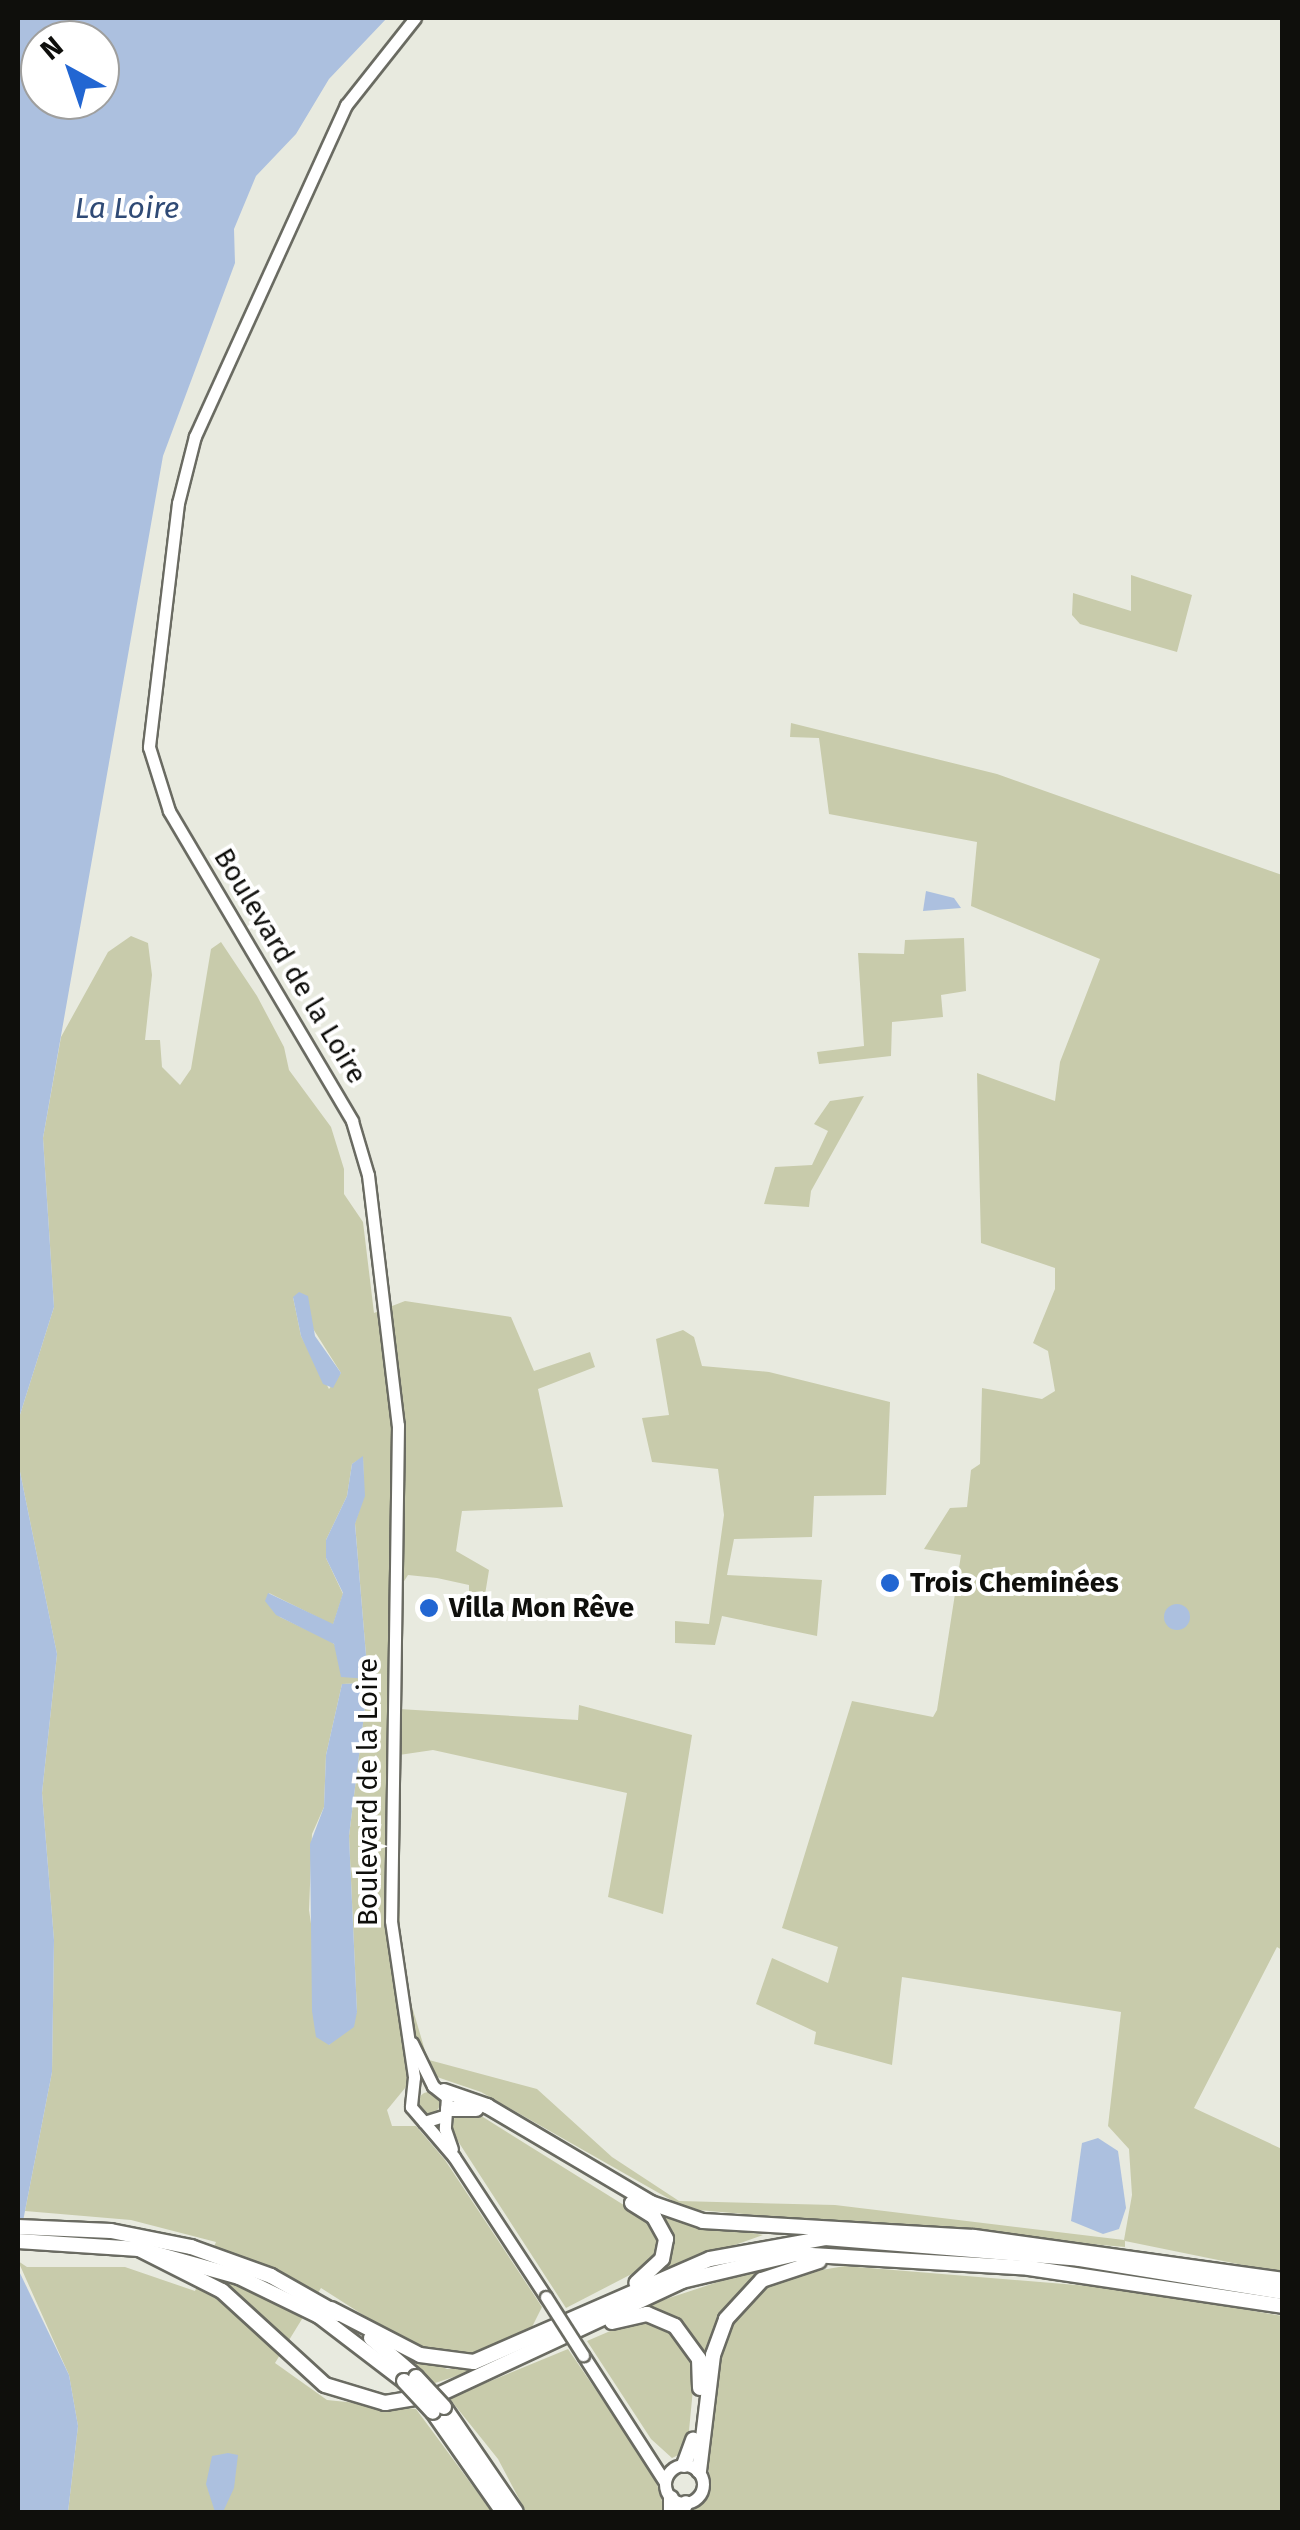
<!DOCTYPE html>
<meta charset="utf-8">
<style>
body{margin:0}
#map{position:relative;width:1300px;height:2530px;overflow:hidden;background:#e8eadf;font-family:"Fira Sans",sans-serif}
div>[style]{position:absolute}
.green>*{inset:0;background:#c8cbab}
.round{border-radius:50%}
.water>*{inset:0;background:#acc0df}
.roads{filter:drop-shadow(2px 0 #6a6b62) drop-shadow(-2px 0 #6a6b62) drop-shadow(0 2px #6a6b62) drop-shadow(0 -2px #6a6b62)}
.major>*{height:11px;margin:-5.5px;padding:0 5.5px;transform-origin:5.5px;border-radius:5.5px;background:#fff}
.major>.ring{margin:-5.5px;padding:0;box-sizing:content-box;background:none;border:11px solid #fff;border-radius:50%}
.highway>*{height:14px;margin:-7px;padding:0 7px;transform-origin:7px;border-radius:7px;background:#fff}
.bridges{filter:drop-shadow(2px 0 #6a6b62) drop-shadow(-2px 0 #6a6b62) drop-shadow(0 2px #6a6b62) drop-shadow(0 -2px #6a6b62)}
.major-bridge>*{height:11px;margin:-5.5px;padding:0 5.5px;transform-origin:5.5px;border-radius:5.5px;background:#fff}
.highway-bridge>*{height:14px;margin:-7px;padding:0 7px;transform-origin:7px;border-radius:7px;background:#fff}
.dots>*{width:28px;height:28px;translate:-50% -50%;box-sizing:border-box;border:5px solid #fff;border-radius:50%}
span{translate:-50% -50%;white-space:nowrap;text-align:center;line-height:1.15;-webkit-text-stroke:8px #fff;paint-order:stroke}
.street-label{font-size:28px;color:#0f0f0c}
.poi-label{font-size:28px;color:#0f0f0c;font-weight:700}
.left{translate:0 -50%;text-align:left}
.water-label{font-size:30px;color:#2f4a75;font-style:italic}
.frame{position:absolute;inset:0;border:20px solid #0f0f0c;pointer-events:none}
.north{position:absolute;left:20px;top:20px;width:100px;height:100px;box-sizing:border-box;background:#fff;border:2px solid #9f9f9e;border-radius:50%;rotate:320deg;font-size:28px;font-weight:700;line-height:40px;text-align:center;color:#0f0f0c}
.north::after{content:'';display:block;margin:auto;width:35px;height:45px;background:#2266d2;clip-path:polygon(50% 0,100% 100%,50% 72%,0 100%)}
</style>
<div id="map">
<div class="green">
<div style="clip-path:polygon(1131px 575px,1192px 595px,1177px 652px,1080px 624px,1072px 615px,1073px 593px,1131px 611px)"></div>
<div style="clip-path:polygon(791px 723px,997px 774px,1282px 875px,1282px 1950px,1277px 1947px,1194px 2108px,1282px 2149px,1282px 2273px,1125px 2241px,1125px 2247px,687px 2209px,481px 2092px,437px 2077px,429px 2060px,537px 2089px,612px 2157px,679px 2201px,835px 2205px,1124px 2240px,1132px 2195px,1129px 2149px,1108px 2126px,1121px 2012px,902px 1977px,892px 2065px,814px 2044px,816px 2032px,756px 2004px,772px 1958px,828px 1983px,838px 1947px,782px 1928px,852px 1701px,933px 1717px,937px 1710px,961px 1555px,924px 1549px,950px 1508px,967px 1507px,971px 1470px,980px 1464px,982px 1388px,1042px 1399px,1055px 1391px,1048px 1351px,1033px 1343px,1055px 1289px,1055px 1268px,981px 1243px,977px 1073px,1055px 1101px,1060px 1062px,1100px 959px,971px 906px,977px 842px,829px 814px,819px 738px,790px 737px)"></div>
<div style="clip-path:polygon(evenodd,131px 936px,148px 943px,152px 975px,145px 1040px,160px 1040px,162px 1067px,180px 1085px,191px 1069px,211px 949px,221px 942px,257px 996px,284px 1047px,289px 1070px,331px 1127px,344px 1169px,344px 1194px,363px 1222px,374px 1313px,405px 1301px,511px 1317px,534px 1371px,590px 1352px,595px 1367px,538px 1389px,563px 1507px,462px 1511px,456px 1551px,489px 1570px,484px 1601px,469px 1600px,469px 1585px,437px 1578px,408px 1575px,401px 1586px,399px 1709px,578px 1720px,579px 1705px,692px 1735px,663px 1914px,608px 1897px,627px 1793px,433px 1750px,399px 1755px,400px 1966px,426px 2054px,406px 2062px,410px 2082px,387px 2110px,392px 2126px,416px 2126px,445px 2160px,542px 2307px,531px 2329px,506px 2343px,479px 2354px,442px 2354px,407px 2343px,321px 2288px,275px 2363px,327px 2400px,416px 2409px,492px 2512px,68px 2512px,78px 2426px,69px 2375px,18px 2261px,27px 2267px,125px 2267px,195px 2291px,216px 2242px,131px 2220px,25px 2211px,52px 2072px,54px 1940px,42px 1793px,57px 1654px,18px 1462px,18px 1421px,54px 1307px,43px 1138px,61px 1037px,108px 952px,131px 936px,293px 1297px,341px 1373px,329px 1389px,301px 1336px,293px 1297px,131px 936px,363px 1457px,364px 1496px,355px 1523px,368px 1679px,331px 1641px,280px 1617px,269px 1593px,333px 1625px,343px 1594px,326px 1558px,326px 1540px,347px 1496px,352px 1464px,363px 1457px,131px 936px,368px 1683px,349px 1836px,357px 2012px,329px 2045px,309px 1910px,312px 1834px,324px 1807px,326px 1755px,342px 1684px,368px 1683px)"></div>
<div style="clip-path:polygon(964px 938px,966px 991px,941px 995px,943px 1017px,892px 1022px,891px 1056px,819px 1064px,817px 1052px,864px 1046px,858px 953px,904px 954px,905px 940px)"></div>
<div style="clip-path:polygon(864px 1096px,811px 1191px,809px 1207px,764px 1204px,775px 1167px,812px 1165px,828px 1131px,814px 1124px,830px 1101px)"></div>
<div style="clip-path:polygon(683px 1330px,694px 1337px,702px 1366px,769px 1372px,890px 1402px,886px 1495px,814px 1496px,812px 1537px,734px 1539px,727px 1575px,822px 1580px,817px 1636px,722px 1616px,715px 1645px,675px 1643px,675px 1621px,709px 1624px,724px 1515px,718px 1469px,652px 1462px,642px 1418px,669px 1415px,656px 1339px)"></div>
<div class="round" style="left:418px;top:2092px;width:22px;height:22px"></div>
<div style="clip-path:polygon(475px 2112px,635px 2212px,763px 2235px,662px 2271px,651px 2264px,566px 2308px,452px 2132px,455px 2114px)"></div>
<div style="clip-path:polygon(845px 2266px,1137px 2290px,1282px 2316px,1282px 2512px,688px 2512px,711px 2482px,706px 2457px,716px 2381px,694px 2379px,687px 2451px,672px 2458px,651px 2439px,587px 2341px,638px 2319px,645px 2306px,739px 2275px,773px 2267px,780px 2277px)"></div>
<div style="clip-path:polygon(398px 2349px,447px 2369px,487px 2366px,435px 2383px)"></div>
<div style="clip-path:polygon(568px 2349px,655px 2477px,665px 2512px,526px 2512px,498px 2459px,449px 2398px)"></div>
</div>
<div class="water">
<div style="clip-path:polygon(evenodd,18px 18px,387px 18px,329px 79px,296px 134px,256px 176px,234px 229px,235px 263px,163px 456px,43px 1138px,54px 1307px,18px 1421px,18px 18px,40px 40px,100px 40px,100px 100px,40px 100px,40px 40px)"></div>
<div style="clip-path:polygon(926px 891px,954px 898px,961px 908px,923px 911px)"></div>
<div style="clip-path:polygon(299px 1292px,308px 1296px,315px 1336px,341px 1373px,333px 1388px,323px 1384px,301px 1336px,293px 1297px)"></div>
<div style="clip-path:polygon(363px 1456px,365px 1496px,355px 1524px,368px 1679px,341px 1677px,334px 1644px,276px 1615px,265px 1601px,268px 1593px,333px 1624px,343px 1593px,326px 1558px,326px 1540px,347px 1496px,352px 1464px)"></div>
<div style="clip-path:polygon(18px 1462px,57px 1654px,42px 1793px,54px 1940px,52px 2072px,18px 2247px)"></div>
<div class="round" style="left:1164px;top:1604px;width:26px;height:26px"></div>
<div style="clip-path:polygon(368px 1683px,349px 1836px,357px 2012px,354px 2027px,329px 2045px,316px 2037px,312px 2011px,310px 1844px,324px 1807px,326px 1755px,342px 1684px)"></div>
<div style="clip-path:polygon(1098px 2138px,1118px 2151px,1126px 2208px,1119px 2229px,1103px 2234px,1071px 2221px,1082px 2143px)"></div>
<div style="clip-path:polygon(18px 2269px,69px 2375px,78px 2426px,68px 2512px,18px 2512px)"></div>
<div style="clip-path:polygon(228px 2453px,238px 2455px,234px 2488px,223px 2512px,215px 2512px,206px 2484px,212px 2456px)"></div>
</div>
<div class="roads">
<div class="major">
<div style="left:415px;top:18px;width:111px;rotate:128.4deg"></div>
<div style="left:346px;top:105px;width:364px;rotate:114.5deg"></div>
<div style="left:195px;top:436px;width:69px;rotate:104.2deg"></div>
<div style="left:178px;top:503px;width:246px;rotate:96.8deg"></div>
<div style="left:149px;top:747px;width:67px;rotate:72.6deg"></div>
<div style="left:169px;top:811px;width:360px;rotate:59.4deg"></div>
<div style="left:352px;top:1121px;width:56px;rotate:73.5deg"></div>
<div style="left:368px;top:1175px;width:252px;rotate:83.2deg"></div>
<div style="left:398px;top:1425px;width:496px;rotate:90.8deg"></div>
<div style="left:391px;top:1921px;width:158px;rotate:81.6deg"></div>
<div style="left:414px;top:2077px;width:30px;rotate:96deg"></div>
<div style="left:411px;top:2107px;width:20px;rotate:49deg"></div>
<div style="left:424px;top:2122px;width:21px;rotate:-17deg"></div>
<div style="left:412px;top:2043px;width:48px;rotate:64deg"></div>
<div style="left:433px;top:2086px;width:18px;rotate:38deg"></div>
<div style="left:447px;top:2097px;width:32px;rotate:94deg"></div>
<div style="left:445px;top:2129px;width:21px;rotate:71deg"></div>
<div style="left:424px;top:2122px;width:46px;rotate:49.4deg"></div>
<div style="left:454px;top:2157px;width:168px;rotate:56.7deg"></div>
<div style="left:583px;top:2355px;width:151px;rotate:57.2deg"></div>
<div class="ring" style="left:665px;top:2465px;width:27px;height:27px"></div>
</div>
<div class="highway">
<div style="left:444px;top:2091px;width:46px;rotate:19.2deg"></div>
<div style="left:487px;top:2106px;width:191px;rotate:30.6deg"></div>
<div style="left:651px;top:2203px;width:55px;rotate:19.1deg"></div>
<div style="left:703px;top:2221px;width:271px;rotate:3.4deg"></div>
<div style="left:974px;top:2237px;width:311px;rotate:7.9deg"></div>
<div style="left:448px;top:2109px;width:28px"></div>
<div style="left:632px;top:2203px;width:26px;rotate:32deg"></div>
<div style="left:654px;top:2217px;width:25px;rotate:61deg"></div>
<div style="left:666px;top:2239px;width:20px;rotate:101deg"></div>
<div style="left:662px;top:2259px;width:35px;rotate:137deg"></div>
<div style="left:18px;top:2227px;width:93px;rotate:2.5deg"></div>
<div style="left:111px;top:2231px;width:82px;rotate:11.3deg"></div>
<div style="left:191px;top:2247px;width:85px;rotate:19.9deg"></div>
<div style="left:271px;top:2276px;width:77px;rotate:29.6deg"></div>
<div style="left:18px;top:2241px;width:121px;rotate:3.8deg"></div>
<div style="left:139px;top:2249px;width:104px;rotate:15.6deg"></div>
<div style="left:239px;top:2277px;width:89px;rotate:26deg"></div>
<div style="left:319px;top:2316px;width:107px;rotate:37.4deg"></div>
<div style="left:139px;top:2249px;width:93px;rotate:26.8deg"></div>
<div style="left:222px;top:2291px;width:139px;rotate:42.4deg"></div>
<div style="left:325px;top:2385px;width:63px;rotate:16.7deg"></div>
<div style="left:385px;top:2403px;width:56px;rotate:-9.3deg"></div>
<div style="left:440px;top:2394px;width:267px;rotate:-25deg"></div>
<div style="left:682px;top:2281px;width:116px;rotate:-13.4deg"></div>
<div style="left:795px;top:2254px;width:234px;rotate:3.4deg"></div>
<div style="left:1029px;top:2268px;width:256px;rotate:8.5deg"></div>
<div style="left:331px;top:2309px;width:100px;rotate:27.3deg"></div>
<div style="left:420px;top:2355px;width:54px;rotate:7.4deg"></div>
<div style="left:474px;top:2362px;width:257px;rotate:-23.6deg"></div>
<div style="left:710px;top:2259px;width:117px;rotate:-10.3deg"></div>
<div style="left:825px;top:2238px;width:255px;rotate:4.7deg"></div>
<div style="left:1079px;top:2259px;width:206px;rotate:9.2deg"></div>
<div style="left:612px;top:2322px;width:36px;rotate:-13deg"></div>
<div style="left:647px;top:2314px;width:30px;rotate:23deg"></div>
<div style="left:675px;top:2326px;width:41px;rotate:54deg"></div>
<div style="left:699px;top:2359px;width:29px;rotate:88deg"></div>
<div style="left:371px;top:2338px;width:60px;rotate:40.9deg"></div>
<div style="left:444px;top:2407px;width:127px;rotate:55.6deg"></div>
<div style="left:433px;top:2412px;width:122px;rotate:55deg"></div>
<div style="left:684px;top:2465px;width:27px;rotate:-70deg"></div>
<div style="left:699px;top:2471px;width:117px;rotate:-83.1deg"></div>
<div style="left:713px;top:2355px;width:38px;rotate:-70deg"></div>
<div style="left:726px;top:2319px;width:53px;rotate:-47.3deg"></div>
<div style="left:762px;top:2280px;width:60px;rotate:-18.4deg"></div>
<div style="left:671px;top:2512px;width:14px;rotate:-90deg"></div>
<div style="left:681px;top:2512px;width:10px;rotate:-61deg"></div>
</div>
</div>
<div class="bridges">
<div class="major-bridge">
<div style="left:546px;top:2297px;width:69px;rotate:57.5deg"></div>
</div>
<div class="highway-bridge">
<div style="left:416px;top:2377px;width:41px;rotate:47deg"></div>
<div style="left:404px;top:2381px;width:42px;rotate:46.9deg"></div>
</div>
</div>
<div class="dots">
<div style="left:890px;top:1583px;background:#2266d2"></div>
<div style="left:429px;top:1608px;background:#2266d2"></div>
</div>
<div class="street-label">
<span style="left:290px;top:966px;rotate:59deg">Boulevard de la Loire</span>
<span style="left:368px;top:1792px;rotate:-90deg">Boulevard de la Loire</span>
</div>
<div class="poi-label">
<span class="left" style="left:910px;top:1583px">Trois Cheminées</span>
<span class="left" style="left:449px;top:1608px">Villa Mon Rêve</span>
</div>
<div class="water-label">
<span style="left:127px;top:208px">La Loire</span>
</div>
<div class="frame"></div>
<div class="north">N</div>
</div>
